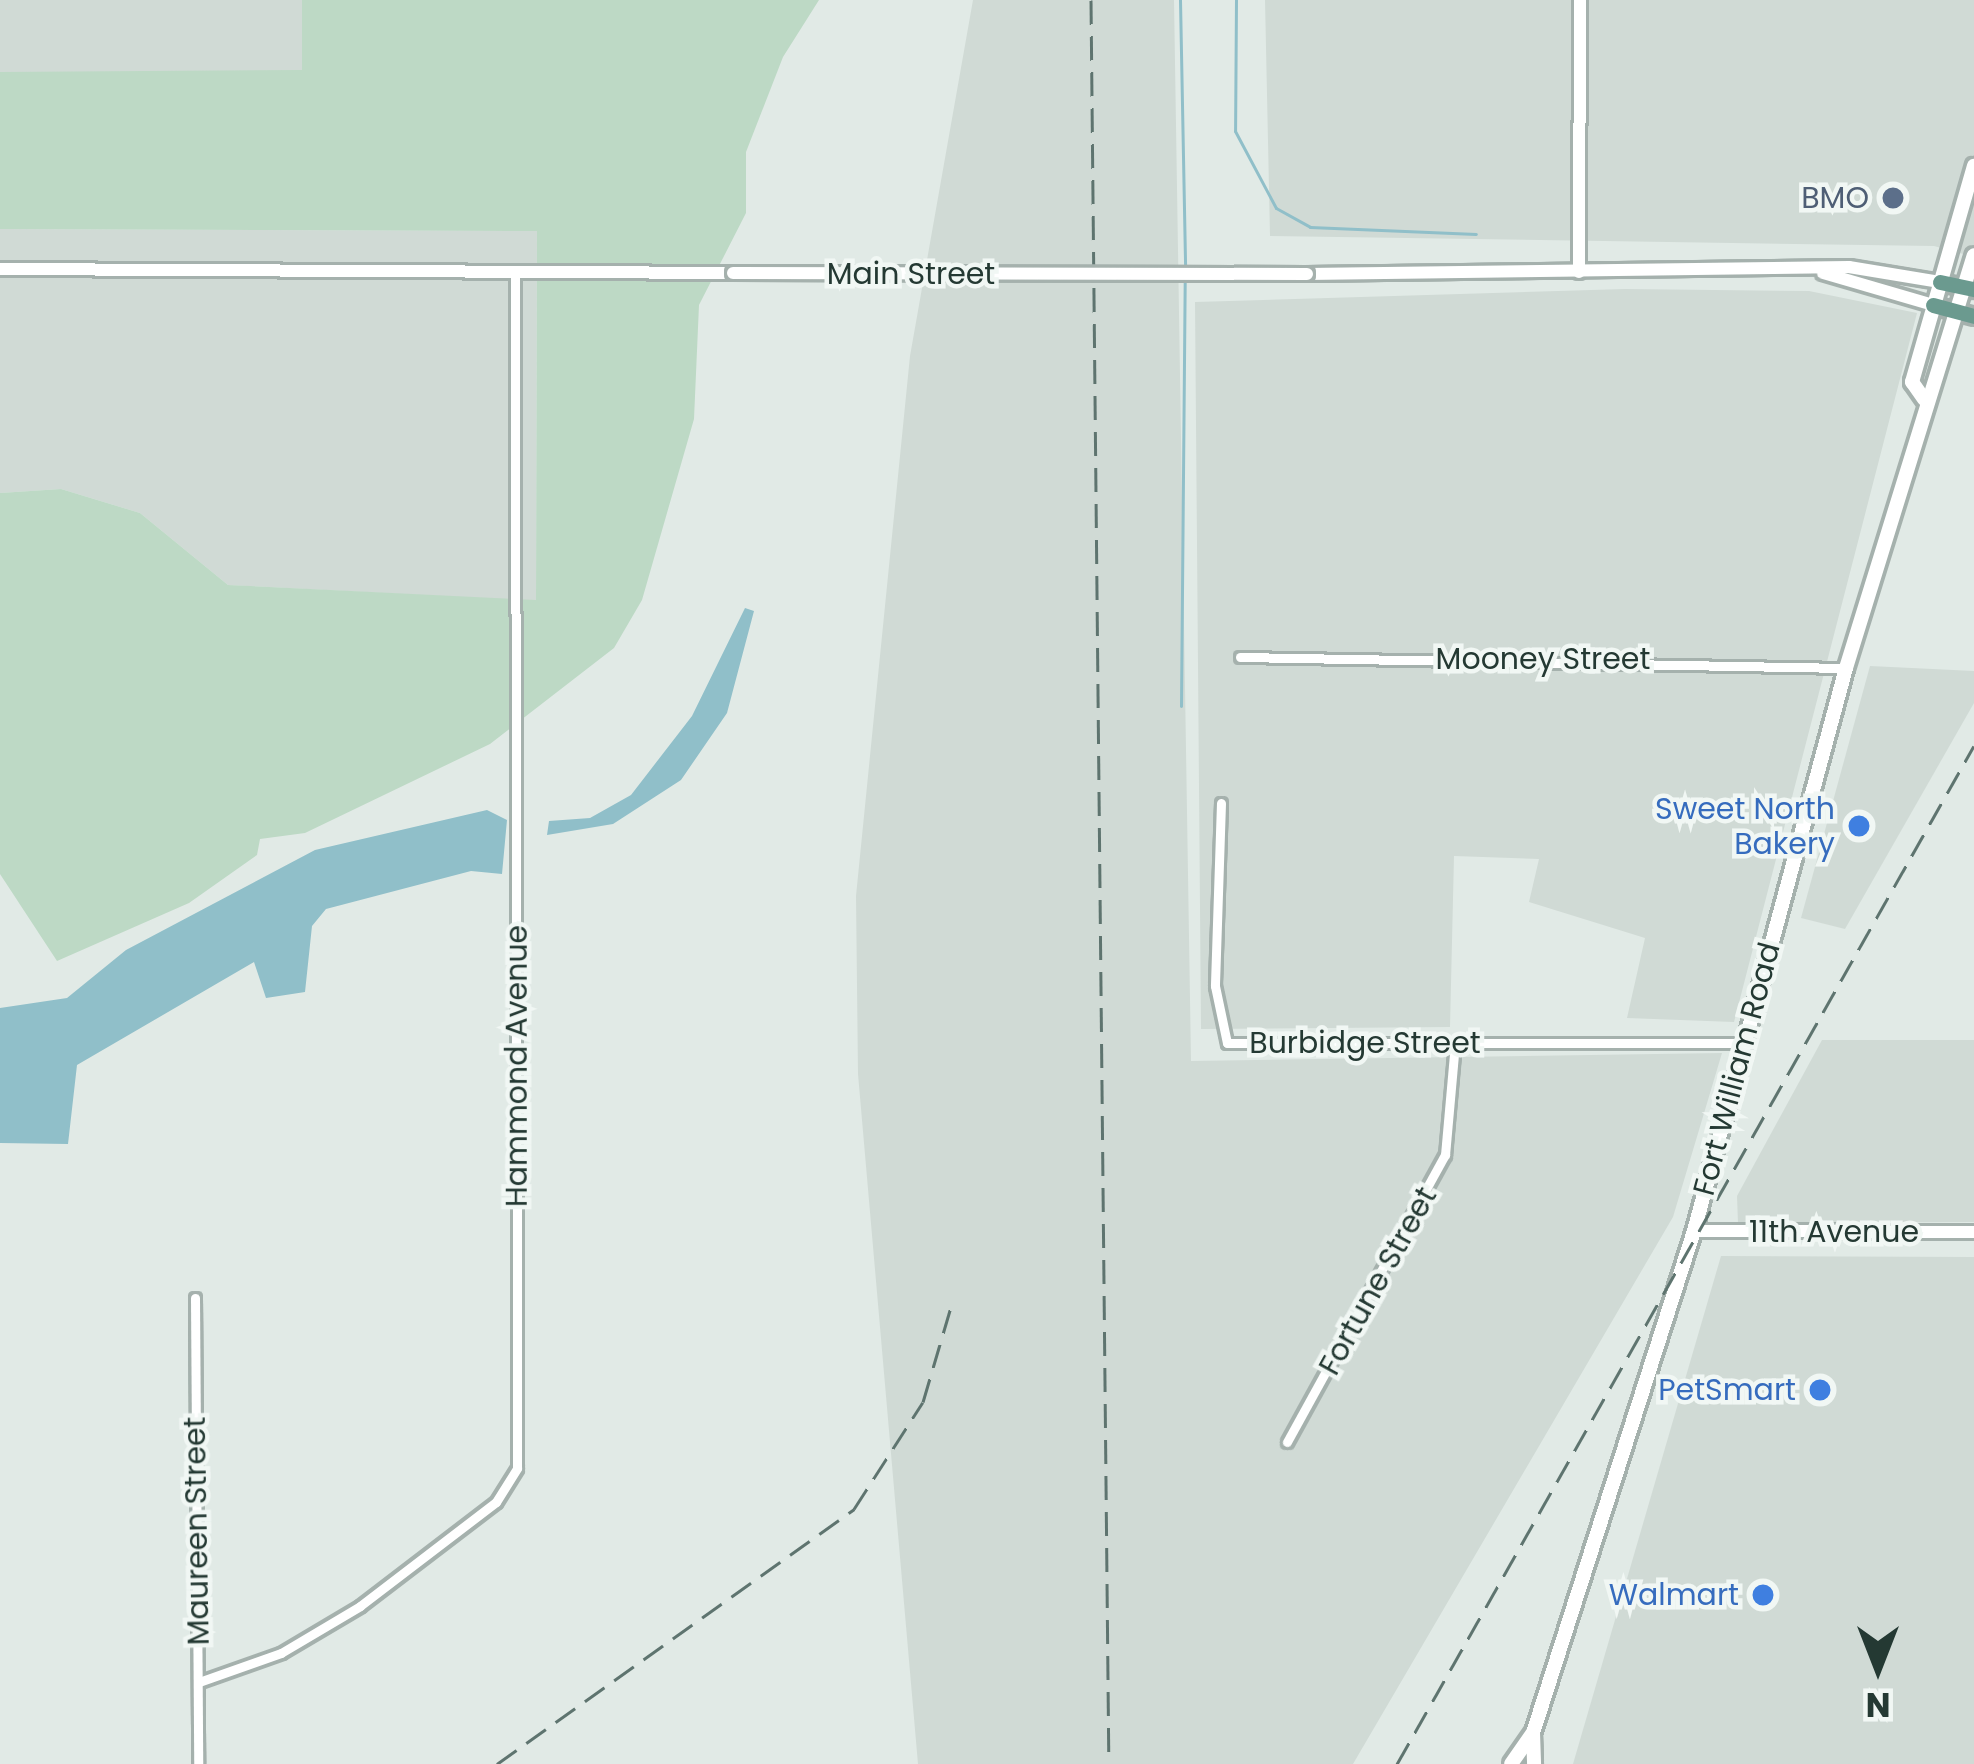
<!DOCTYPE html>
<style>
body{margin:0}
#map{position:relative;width:1974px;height:1764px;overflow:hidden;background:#e1eae6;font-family:Poppins,sans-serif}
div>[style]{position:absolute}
.built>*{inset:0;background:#d0dad5;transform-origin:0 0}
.green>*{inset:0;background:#bdd9c5}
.water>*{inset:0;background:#90bfc9}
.stream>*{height:3px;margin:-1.5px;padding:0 1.5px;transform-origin:1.5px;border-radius:1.5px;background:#90bfc9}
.roads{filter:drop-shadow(3px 0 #a5b1ad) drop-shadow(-3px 0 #a5b1ad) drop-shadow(0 3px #a5b1ad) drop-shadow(0 -3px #a5b1ad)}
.minor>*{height:9px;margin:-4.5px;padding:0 4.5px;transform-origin:4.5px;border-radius:4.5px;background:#fff}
.tertiary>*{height:12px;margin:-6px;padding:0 6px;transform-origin:6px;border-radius:6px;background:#fff}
.secondary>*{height:14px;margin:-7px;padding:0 7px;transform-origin:7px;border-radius:7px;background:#fff}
.primary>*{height:15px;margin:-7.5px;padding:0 7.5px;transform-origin:7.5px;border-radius:7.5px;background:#6b9a8f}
.rail>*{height:3px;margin-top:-1.5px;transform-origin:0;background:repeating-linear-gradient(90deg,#5e746f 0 24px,transparent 0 36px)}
.bridges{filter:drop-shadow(3px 0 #a5b1ad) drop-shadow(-3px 0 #a5b1ad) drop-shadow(0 3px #a5b1ad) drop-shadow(0 -3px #a5b1ad)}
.tertiary-bridge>*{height:12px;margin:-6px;padding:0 6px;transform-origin:6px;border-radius:6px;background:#fff}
.dots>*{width:33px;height:33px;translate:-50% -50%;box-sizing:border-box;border:6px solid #f1f7f4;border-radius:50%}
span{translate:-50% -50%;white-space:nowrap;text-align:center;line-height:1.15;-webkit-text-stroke:9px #f1f7f4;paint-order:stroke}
.service-label{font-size:30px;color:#4e5e75}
.right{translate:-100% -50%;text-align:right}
.street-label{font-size:30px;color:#243933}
.shop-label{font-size:30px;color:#366cbe}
.north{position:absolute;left:1818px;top:1608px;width:120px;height:120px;-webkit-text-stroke:9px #f1f7f4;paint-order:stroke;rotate:180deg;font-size:33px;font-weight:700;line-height:48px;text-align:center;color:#243933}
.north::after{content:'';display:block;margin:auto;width:42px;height:54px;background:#243933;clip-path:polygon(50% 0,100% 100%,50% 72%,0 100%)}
</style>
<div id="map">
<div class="built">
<div style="left:0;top:0;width:302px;height:72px"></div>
<div style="clip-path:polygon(973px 0,1174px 0,1191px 1061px,1722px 1053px,1673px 1217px,1353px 1764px,918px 1764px,858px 1074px,856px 896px,910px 356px)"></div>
<div style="clip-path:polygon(1265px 0,1974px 0,1974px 257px,1934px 246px,1270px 236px)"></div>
<div style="clip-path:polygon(0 229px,537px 231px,536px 601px,228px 585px,140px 513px,61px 489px,0 493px)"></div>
<div style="clip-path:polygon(1625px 289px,1809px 291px,1917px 313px,1734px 1022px,1627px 1018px,1645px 938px,1529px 902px,1539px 859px,1454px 856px,1450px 1027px,1201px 1029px,1195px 302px)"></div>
<div style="clip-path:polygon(1870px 666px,1974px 671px,1974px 703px,1845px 929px,1801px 918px)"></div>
<div style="clip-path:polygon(1822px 1040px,1974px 1040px,1974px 1222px,1738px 1223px,1737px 1196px)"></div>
<div style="clip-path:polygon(1721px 1256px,1974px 1257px,1974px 1764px,1573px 1764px)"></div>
</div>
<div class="green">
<div style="clip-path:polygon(302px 0,819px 0,783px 57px,746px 152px,746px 213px,699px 305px,694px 419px,642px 600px,614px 648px,490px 744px,305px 833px,260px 839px,257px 855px,189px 903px,57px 961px,0 874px,0 493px,61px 489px,140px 513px,228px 585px,536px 600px,537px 231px,0 229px,0 72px,302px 70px)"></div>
</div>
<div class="water">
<div style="clip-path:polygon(745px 608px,754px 611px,727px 713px,681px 780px,613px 824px,547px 835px,549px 821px,590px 818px,631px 795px,692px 716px)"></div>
<div style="clip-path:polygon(487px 810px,507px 820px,502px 874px,471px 871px,326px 909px,312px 926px,305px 992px,266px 998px,254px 962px,77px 1065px,68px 1144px,0 1143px,0 1008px,67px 998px,126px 950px,315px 850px)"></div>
</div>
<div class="stream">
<div style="left:1180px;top:0;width:266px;rotate:88.9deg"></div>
<div style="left:1236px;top:0;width:131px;rotate:90.4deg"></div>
<div style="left:1235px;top:131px;width:87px;rotate:62deg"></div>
<div style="left:1276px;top:208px;width:39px;rotate:29deg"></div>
<div style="left:1310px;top:227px;width:166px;rotate:2.4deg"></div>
<div style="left:1181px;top:706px;width:430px;rotate:-89.5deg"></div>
</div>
<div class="roads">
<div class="minor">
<div style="left:1240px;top:657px;width:606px;rotate:1.04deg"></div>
<div style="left:1221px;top:803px;width:183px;rotate:91.9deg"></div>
<div style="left:1215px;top:986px;width:58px;rotate:78.1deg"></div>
<div style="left:1227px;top:1043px;width:516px"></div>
<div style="left:195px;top:1298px;width:466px;rotate:89.6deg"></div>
<div style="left:1287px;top:1442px;width:328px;rotate:-61.2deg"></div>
<div style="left:1445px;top:1155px;width:113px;rotate:-84.9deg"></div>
<div style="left:199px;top:1682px;width:87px;rotate:-19.5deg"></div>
<div style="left:281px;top:1653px;width:92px;rotate:-30.7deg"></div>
<div style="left:360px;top:1606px;width:171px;rotate:-37.4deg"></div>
<div style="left:496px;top:1502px;width:40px;rotate:-58deg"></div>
<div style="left:517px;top:1468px;width:1195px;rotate:-90.1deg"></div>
</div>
<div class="tertiary">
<div style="left:0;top:269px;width:733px;rotate:0.31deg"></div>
<div style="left:1579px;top:272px;width:272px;rotate:-89.8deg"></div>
<div style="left:1823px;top:273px;width:115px;rotate:16.2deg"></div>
<div style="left:1307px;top:274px;width:542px;rotate:-0.74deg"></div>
<div style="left:1849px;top:267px;width:92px;rotate:9.4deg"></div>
<div style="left:1694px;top:1231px;width:280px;rotate:0.2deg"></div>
</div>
<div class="secondary">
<div style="left:1924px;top:399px;width:21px;rotate:-125deg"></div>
<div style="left:1912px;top:382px;width:225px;rotate:-74deg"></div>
<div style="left:1533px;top:1733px;width:31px;rotate:88deg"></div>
<div style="left:1511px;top:1764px;width:38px;rotate:-55deg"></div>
<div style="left:1533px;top:1733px;width:527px;rotate:-72.22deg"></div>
<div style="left:1694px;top:1231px;width:583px;rotate:-74.89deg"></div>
<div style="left:1846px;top:668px;width:432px;rotate:-72.8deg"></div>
</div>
<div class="primary">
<div style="left:1940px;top:282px;width:35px;rotate:12deg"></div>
<div style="left:1933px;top:305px;width:42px;rotate:15deg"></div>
</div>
</div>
<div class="rail">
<div style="left:1091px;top:0;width:1764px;rotate:89.42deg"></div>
<div style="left:497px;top:1764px;width:439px;rotate:-35.5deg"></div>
<div style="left:854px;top:1509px;width:127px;rotate:-57.2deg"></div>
<div style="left:923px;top:1402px;width:99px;rotate:-73.6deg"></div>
<div style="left:1397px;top:1764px;width:1170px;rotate:-60.46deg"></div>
</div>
<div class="bridges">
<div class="tertiary-bridge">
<div style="left:733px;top:273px;width:574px;rotate:0.1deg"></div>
</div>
</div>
<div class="dots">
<div style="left:1893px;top:198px;background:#5c6f8a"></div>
<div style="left:1859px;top:826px;background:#3f7fe0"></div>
<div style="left:1820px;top:1390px;background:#3f7fe0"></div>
<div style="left:1763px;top:1595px;background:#3f7fe0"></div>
</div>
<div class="service-label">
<span class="right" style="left:1869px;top:198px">BMO</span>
</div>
<div class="street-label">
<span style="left:911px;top:274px">Main Street</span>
<span style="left:1543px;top:659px">Mooney Street</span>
<span style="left:1365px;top:1043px">Burbidge Street</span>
<span style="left:517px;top:1066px;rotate:-90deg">Hammond Avenue</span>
<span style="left:1737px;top:1069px;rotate:-75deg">Fort William Road</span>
<span style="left:1834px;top:1232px">11th Avenue</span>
<span style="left:1378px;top:1281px;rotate:-61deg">Fortune Street</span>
<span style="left:197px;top:1531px;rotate:-91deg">Maureen Street</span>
</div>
<div class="shop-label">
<span class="right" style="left:1835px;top:826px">Sweet North<br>Bakery</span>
<span class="right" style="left:1796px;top:1390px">PetSmart</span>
<span class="right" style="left:1739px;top:1595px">Walmart</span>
</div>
<div class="north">N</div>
</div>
